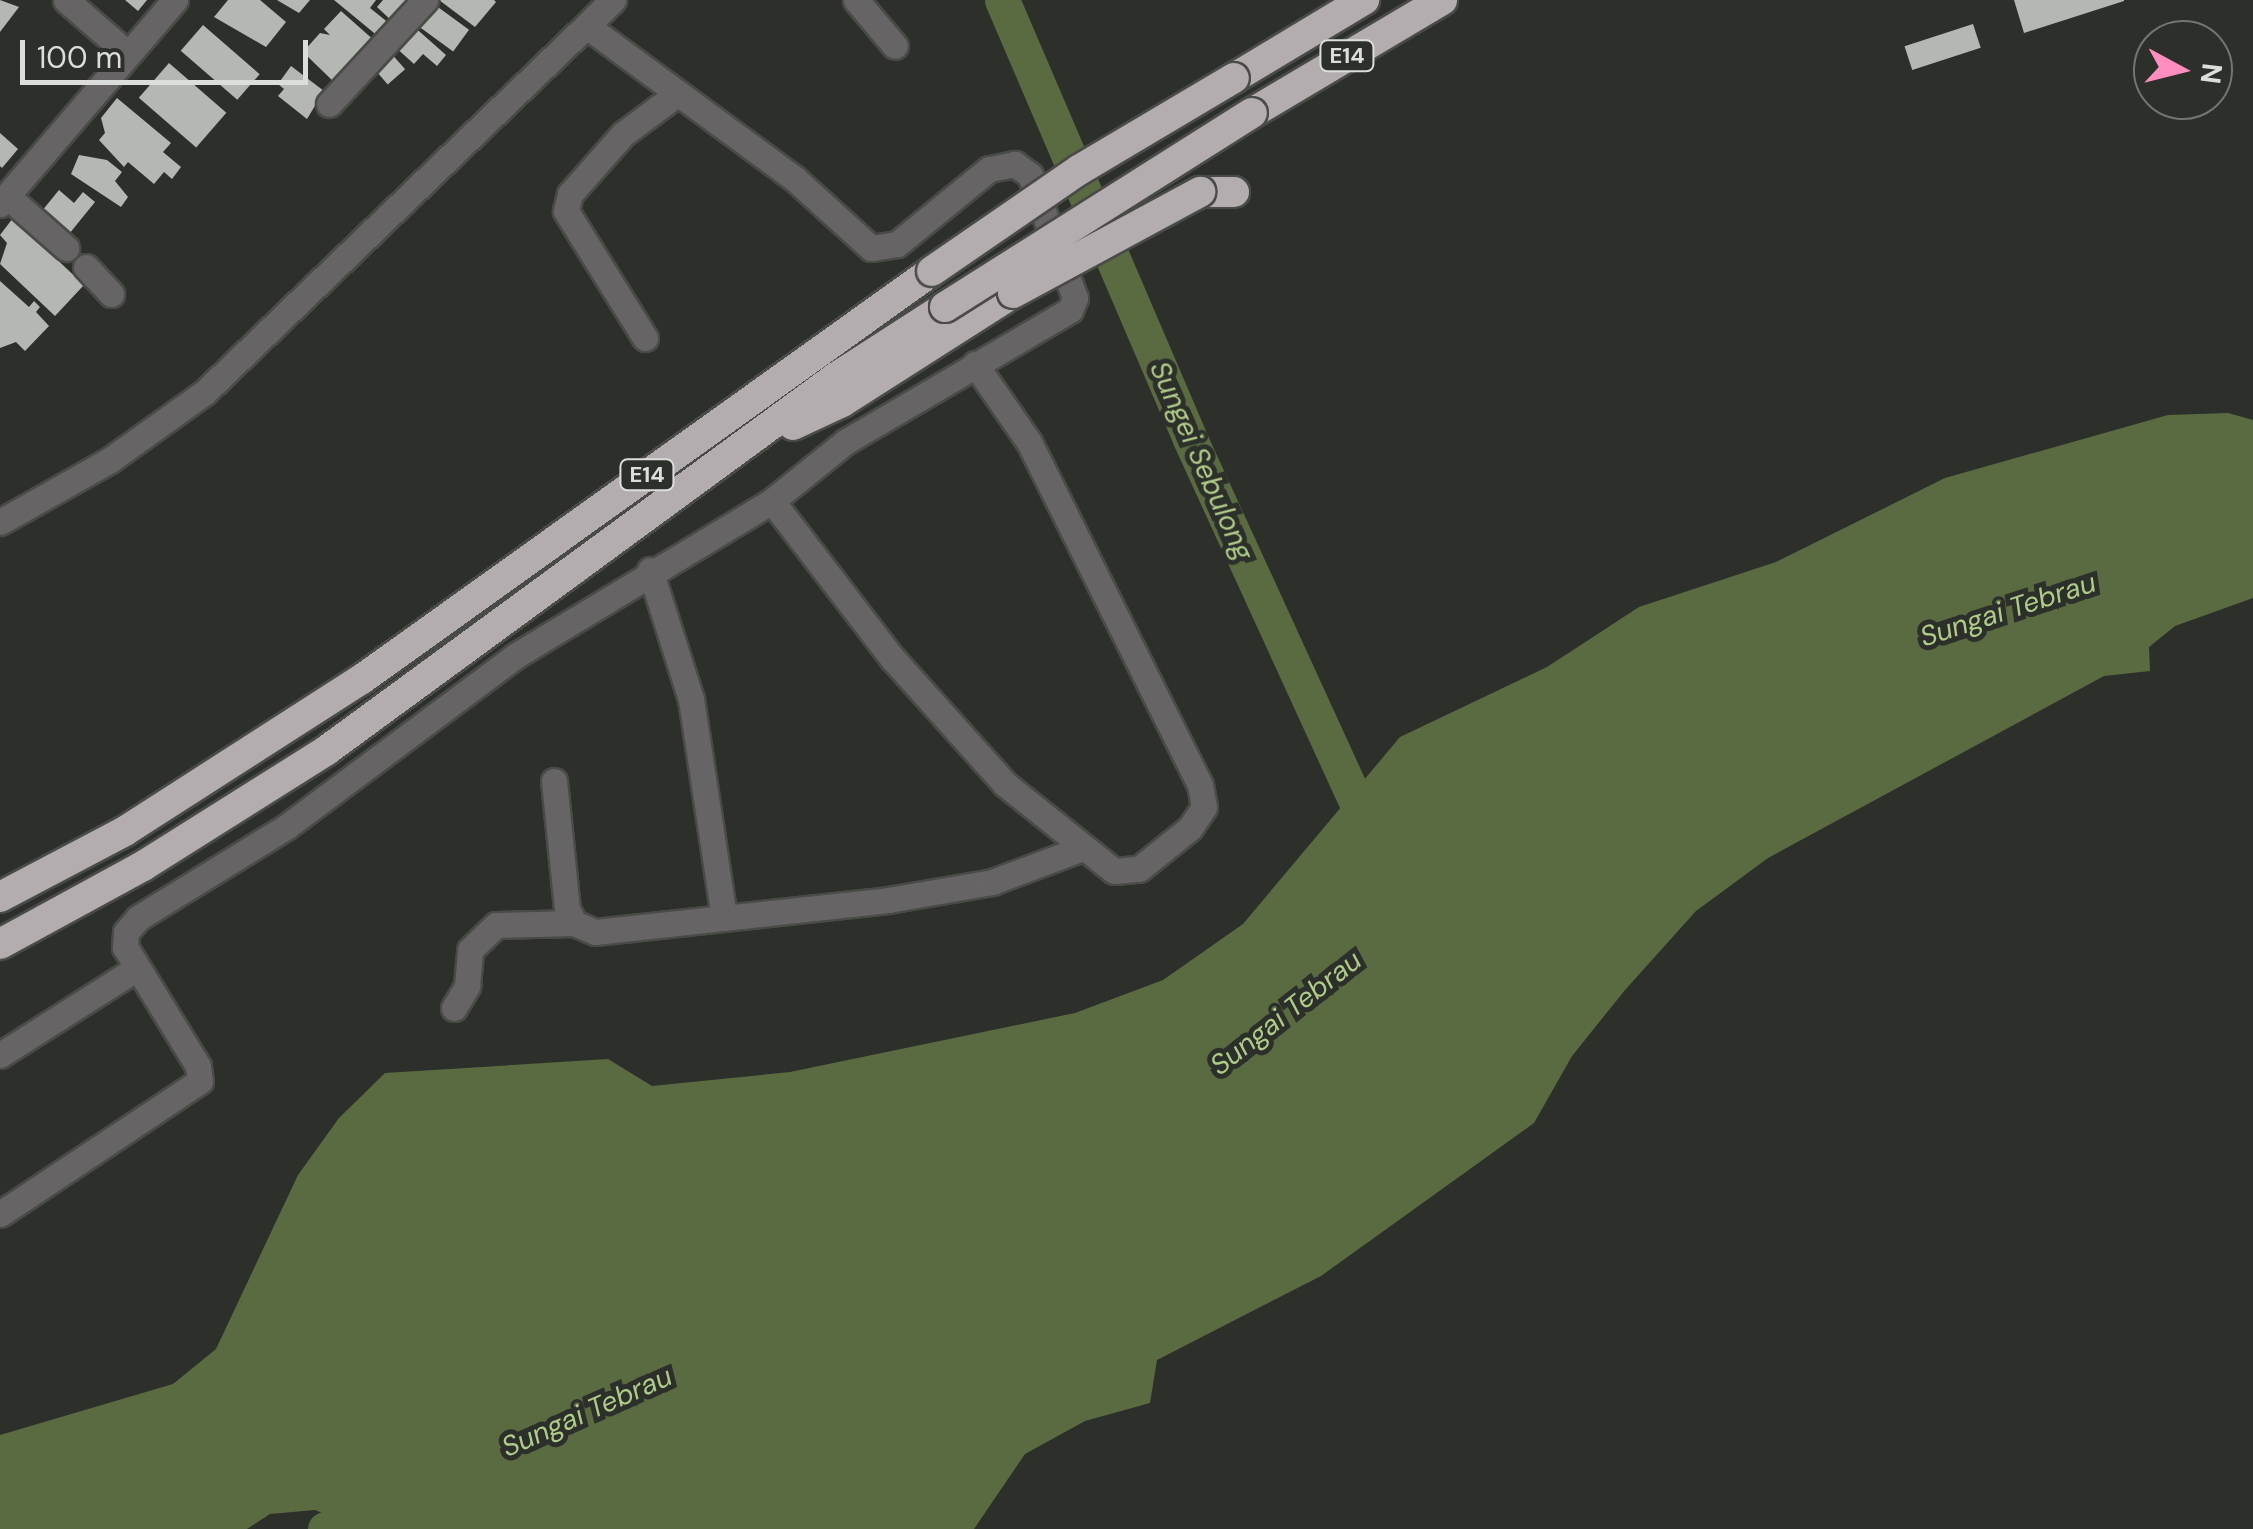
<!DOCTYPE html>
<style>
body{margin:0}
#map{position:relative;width:2253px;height:1529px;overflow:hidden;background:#2d2f2b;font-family:"DM Sans",sans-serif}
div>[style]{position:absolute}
.water>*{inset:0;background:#5a6b42}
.river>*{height:35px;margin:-17.5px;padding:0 17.5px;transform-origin:17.5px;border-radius:17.5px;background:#5a6b42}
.building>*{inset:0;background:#b5b8b2;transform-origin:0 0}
.roads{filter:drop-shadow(2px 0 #494b47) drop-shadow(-2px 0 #494b47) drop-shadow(0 2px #494b47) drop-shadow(0 -2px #494b47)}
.minor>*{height:25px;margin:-12.5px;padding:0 12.5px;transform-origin:12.5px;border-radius:12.5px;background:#676465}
.highway>*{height:30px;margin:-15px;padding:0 15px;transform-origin:15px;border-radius:15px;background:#b4adaf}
.bridges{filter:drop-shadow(2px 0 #494b47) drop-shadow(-2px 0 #494b47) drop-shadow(0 2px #494b47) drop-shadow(0 -2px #494b47)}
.highway-bridge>*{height:30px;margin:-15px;padding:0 15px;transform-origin:15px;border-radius:15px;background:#b4adaf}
span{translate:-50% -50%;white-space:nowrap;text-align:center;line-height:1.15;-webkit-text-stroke:10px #2d2f2b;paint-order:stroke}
.shield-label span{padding:2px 8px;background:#2d2f2b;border:2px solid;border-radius:8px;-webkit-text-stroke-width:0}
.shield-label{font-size:22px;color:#dcdedb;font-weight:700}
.water-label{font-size:28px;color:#afcb88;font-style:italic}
.north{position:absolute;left:2133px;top:20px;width:100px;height:100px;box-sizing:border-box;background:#2d2f2b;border:2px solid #737571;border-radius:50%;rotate:97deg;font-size:28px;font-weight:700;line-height:40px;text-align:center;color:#dcdedb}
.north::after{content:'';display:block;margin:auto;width:35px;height:45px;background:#fe8ebd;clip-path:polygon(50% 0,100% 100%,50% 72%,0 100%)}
.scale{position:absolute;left:20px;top:40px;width:288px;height:45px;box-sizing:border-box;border:5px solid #dcdedb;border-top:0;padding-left:12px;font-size:30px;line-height:35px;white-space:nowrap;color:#dcdedb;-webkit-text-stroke:8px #2d2f2b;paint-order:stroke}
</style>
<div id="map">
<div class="water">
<div style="clip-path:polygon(2228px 413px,2253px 420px,2253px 598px,2175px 626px,2149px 647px,2150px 671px,2104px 676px,1768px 858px,1696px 911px,1625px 990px,1572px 1056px,1534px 1123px,1321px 1276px,1157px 1360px,1150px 1403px,1085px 1421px,1025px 1454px,974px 1529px,363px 1529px,315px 1510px,270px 1514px,247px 1529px,0 1529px,0 1435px,173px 1384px,216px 1349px,298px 1175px,339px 1118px,385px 1073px,608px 1059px,652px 1086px,790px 1072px,1075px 1013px,1163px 980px,1243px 924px,1400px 737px,1547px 667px,1639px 607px,1776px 562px,1945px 478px,2168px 415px)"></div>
</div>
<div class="river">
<div style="left:1002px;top:0;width:478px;rotate:66.8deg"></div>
<div style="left:1190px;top:439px;width:437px;rotate:65.4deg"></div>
<div style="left:325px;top:1529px;width:68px;rotate:-23.5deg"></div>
</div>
<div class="building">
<div style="clip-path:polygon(0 0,19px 7px,0 32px)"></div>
<div style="clip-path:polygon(125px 0,147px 0,138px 11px)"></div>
<div style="clip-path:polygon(228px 0,260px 0,286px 22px,266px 47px,214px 17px)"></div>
<div style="clip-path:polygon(277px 0,310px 0,299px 13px)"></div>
<div style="clip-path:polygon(334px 0,376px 0,370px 8px,390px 24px,379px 37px)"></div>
<div style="clip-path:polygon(383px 0,414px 0,393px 22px,377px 7px)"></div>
<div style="clip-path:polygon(439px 0,494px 0,496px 2px,475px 27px)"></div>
<div style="clip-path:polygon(2014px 0,2124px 0,2124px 1px,2024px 33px)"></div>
<div style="left:431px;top:2px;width:47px;height:27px;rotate:36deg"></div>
<div style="clip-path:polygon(341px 11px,376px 42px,336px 84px,303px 52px,320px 33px,330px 35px,324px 29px)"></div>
<div style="clip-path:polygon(411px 24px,446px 55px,437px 66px,423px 54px,414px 64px,393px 45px)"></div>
<div style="left:1973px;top:24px;width:25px;height:72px;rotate:72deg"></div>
<div style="left:203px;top:25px;width:75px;height:34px;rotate:41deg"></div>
<div style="left:390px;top:52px;width:23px;height:23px;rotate:49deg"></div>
<div style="left:169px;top:63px;width:76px;height:46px;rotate:41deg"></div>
<div style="clip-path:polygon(291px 66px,324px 91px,307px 119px,278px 96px,284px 89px,278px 84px)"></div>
<div style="clip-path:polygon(117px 98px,171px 143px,163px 152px,181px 167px,172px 179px,164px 172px,154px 184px,128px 162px,124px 167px,99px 140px,105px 133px,101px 118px)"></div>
<div style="clip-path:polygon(0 133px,18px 149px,2px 168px,0 166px)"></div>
<div style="clip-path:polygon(79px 155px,107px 160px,122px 172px,115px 181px,128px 197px,121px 207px,71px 174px)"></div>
<div style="clip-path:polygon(59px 190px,74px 203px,83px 192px,95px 202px,65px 239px,37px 217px)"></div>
<div style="clip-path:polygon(13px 218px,84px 285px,55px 316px,0 264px,7px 243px,0 235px)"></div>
<div style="clip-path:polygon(0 281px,29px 307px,34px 301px,40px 307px,36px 312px,49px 326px,25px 351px,16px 342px,0 348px)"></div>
</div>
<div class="roads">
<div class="minor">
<div style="left:66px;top:0;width:81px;rotate:41deg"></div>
<div style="left:856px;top:0;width:60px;rotate:49.7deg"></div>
<div style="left:329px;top:104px;width:142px;rotate:-47.3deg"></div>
<div style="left:7px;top:196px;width:79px;rotate:41.4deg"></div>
<div style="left:0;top:204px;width:269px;rotate:-49.4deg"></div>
<div style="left:86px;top:267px;width:37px;rotate:47deg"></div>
<div style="left:645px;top:338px;width:150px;rotate:-121.9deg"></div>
<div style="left:566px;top:211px;width:17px;rotate:-77deg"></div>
<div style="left:570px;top:194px;width:80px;rotate:-48.5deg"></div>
<div style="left:623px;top:134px;width:67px;rotate:-36.5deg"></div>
<div style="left:772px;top:501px;width:199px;rotate:52.6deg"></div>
<div style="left:893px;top:659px;width:168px;rotate:48.1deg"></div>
<div style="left:1005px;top:784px;width:139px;rotate:38.6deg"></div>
<div style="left:1114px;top:871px;width:25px;rotate:-5deg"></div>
<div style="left:1139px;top:869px;width:65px;rotate:-38.8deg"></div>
<div style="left:1190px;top:828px;width:25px;rotate:-56deg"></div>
<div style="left:1204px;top:807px;width:22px;rotate:-100deg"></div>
<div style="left:1200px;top:785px;width:383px;rotate:-116.5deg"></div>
<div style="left:1029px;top:442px;width:95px;rotate:-124.7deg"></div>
<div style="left:0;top:522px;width:126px;rotate:-29.4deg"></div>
<div style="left:110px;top:460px;width:117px;rotate:-35.6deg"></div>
<div style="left:205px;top:392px;width:566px;rotate:-43.85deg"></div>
<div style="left:650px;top:570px;width:135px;rotate:72.4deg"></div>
<div style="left:691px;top:699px;width:220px;rotate:81.4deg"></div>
<div style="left:554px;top:781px;width:129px;rotate:84.2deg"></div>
<div style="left:567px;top:909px;width:16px;rotate:63deg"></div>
<div style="left:574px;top:923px;width:23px;rotate:23deg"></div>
<div style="left:595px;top:932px;width:295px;rotate:-6.2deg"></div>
<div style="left:888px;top:900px;width:106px;rotate:-9.8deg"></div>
<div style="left:992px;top:882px;width:97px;rotate:-20.5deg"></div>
<div style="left:454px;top:1008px;width:26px;rotate:-59deg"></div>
<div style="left:467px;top:986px;width:36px;rotate:-85deg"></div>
<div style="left:470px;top:950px;width:36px;rotate:-44deg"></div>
<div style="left:496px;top:925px;width:78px;rotate:-1.5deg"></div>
<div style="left:0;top:1055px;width:162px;rotate:-32.4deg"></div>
<div style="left:0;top:1214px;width:240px;rotate:-33.6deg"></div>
<div style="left:200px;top:1081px;width:15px;rotate:-98deg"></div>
<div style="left:198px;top:1066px;width:140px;rotate:-121.5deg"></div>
<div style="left:125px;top:947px;width:15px;rotate:-86deg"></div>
<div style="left:126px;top:932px;width:18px;rotate:-49deg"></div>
<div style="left:138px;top:918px;width:174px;rotate:-31.6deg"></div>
<div style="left:286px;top:827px;width:286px;rotate:-36.7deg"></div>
<div style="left:515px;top:656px;width:300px;rotate:-31.1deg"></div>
<div style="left:772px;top:501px;width:94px;rotate:-38.9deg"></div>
<div style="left:845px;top:442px;width:261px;rotate:-30.4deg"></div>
<div style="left:1070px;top:310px;width:13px;rotate:-67deg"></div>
<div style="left:1075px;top:298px;width:131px;rotate:-110.1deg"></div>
<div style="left:1030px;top:175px;width:19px;rotate:-144deg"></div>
<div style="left:1015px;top:164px;width:26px;rotate:169deg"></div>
<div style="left:989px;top:169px;width:119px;rotate:140.8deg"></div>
<div style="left:897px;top:244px;width:26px;rotate:171deg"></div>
<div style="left:871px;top:248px;width:103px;rotate:-137.8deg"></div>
<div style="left:795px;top:179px;width:258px;rotate:-143.7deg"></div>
</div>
<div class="highway">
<div style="left:1234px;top:78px;width:152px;rotate:-31deg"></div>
<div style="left:1252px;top:113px;width:221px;rotate:-30.7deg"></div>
<div style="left:1200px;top:192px;width:34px"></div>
<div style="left:793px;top:425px;width:54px;rotate:-25.1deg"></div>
<div style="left:842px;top:402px;width:203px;rotate:-32.5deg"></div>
<div style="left:0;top:897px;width:141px;rotate:-27.8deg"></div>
<div style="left:125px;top:831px;width:282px;rotate:-32.7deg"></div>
<div style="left:362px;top:679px;width:701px;rotate:-35.59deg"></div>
<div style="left:0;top:944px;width:163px;rotate:-28.6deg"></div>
<div style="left:143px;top:866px;width:218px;rotate:-32.2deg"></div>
<div style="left:327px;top:750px;width:630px;rotate:-36.21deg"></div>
<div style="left:835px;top:378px;width:131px;rotate:-32.8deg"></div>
</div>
</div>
<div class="bridges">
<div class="highway-bridge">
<div style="left:932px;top:271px;width:178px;rotate:-34.5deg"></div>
<div style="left:1079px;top:170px;width:180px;rotate:-30.7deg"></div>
<div style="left:1013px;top:293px;width:213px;rotate:-28.4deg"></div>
<div style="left:945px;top:307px;width:363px;rotate:-32.3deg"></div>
</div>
</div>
<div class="shield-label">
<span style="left:1347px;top:56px">E14</span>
<span style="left:647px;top:475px">E14</span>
</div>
<div class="water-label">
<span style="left:1201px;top:461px;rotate:66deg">Sungei Sebulong</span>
<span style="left:2008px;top:610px;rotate:-18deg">Sungai Tebrau</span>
<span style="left:1286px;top:1013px;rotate:-38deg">Sungai Tebrau</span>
<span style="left:587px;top:1412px;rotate:-24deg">Sungai Tebrau</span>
</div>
<div class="north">N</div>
<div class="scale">100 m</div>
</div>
